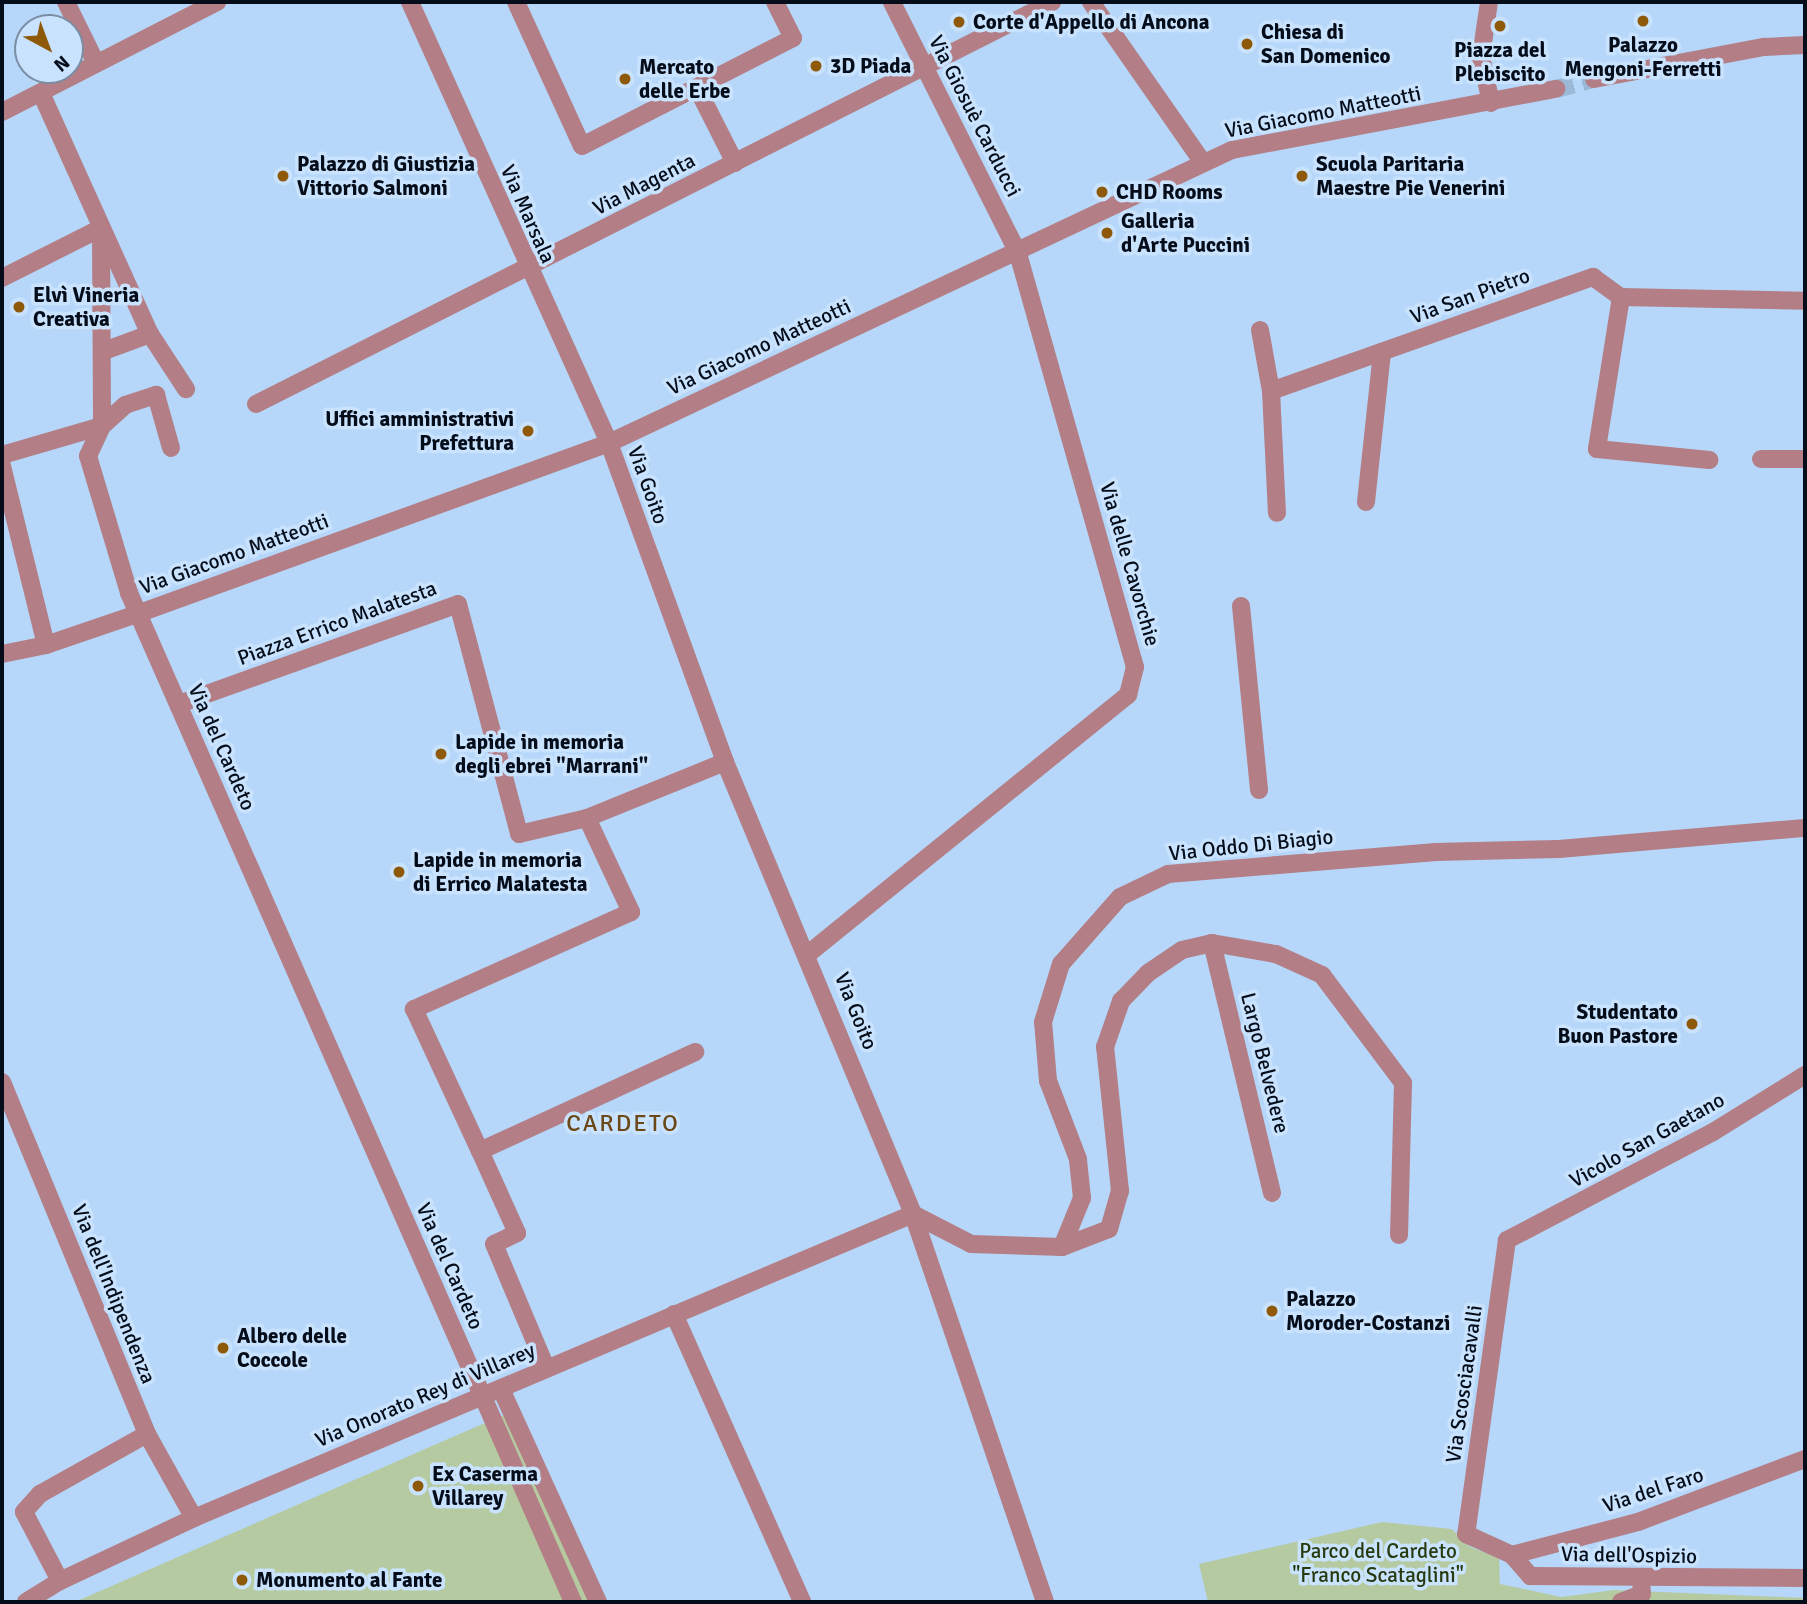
<!DOCTYPE html>
<meta charset="utf-8">
<style>
body{margin:0}
#map{position:relative;width:1807px;height:1604px;overflow:hidden;background:#b6d7f9;font-family:Signika,sans-serif}
div>[style]{position:absolute}
.green>*{inset:0;background:#b5caa1}
.street-tunnel>*{height:18px;margin-top:-9px;transform-origin:0;background:repeating-linear-gradient(90deg,#9bb9d7 0 18px,transparent 0 27px)}
.lane>*{height:18px;margin:-9px;padding:0 9px;transform-origin:9px;border-radius:9px;background:#b37e85}
.street>*{height:18px;margin:-9px;padding:0 9px;transform-origin:9px;border-radius:9px;background:#b37e85}
.dots>*{width:19px;height:19px;translate:-50% -50%;box-sizing:border-box;border:4px solid #c9e3ff;border-radius:50%}
span{translate:-50% -50%;white-space:nowrap;text-align:center;line-height:1.15;-webkit-text-stroke:7px #c9e3ff;paint-order:stroke}
.poi-label{font-size:21px;color:#040d19;font-weight:700}
.left{translate:0 -50%;text-align:left}
.right{translate:-100% -50%;text-align:right}
.street-label{font-size:21px;color:#040d19}
.park-label{font-size:21px;color:#273a0e}
.quarter-label{font-size:24px;color:#6c4717;letter-spacing:2px}
.frame{position:absolute;inset:0;border:4px solid #040d19;pointer-events:none}
.north{position:absolute;left:14px;top:14px;width:70px;height:70px;box-sizing:border-box;background:#c9e3ff;border:2px solid #7a8da3;border-radius:50%;rotate:139deg;font-size:19px;font-weight:700;line-height:28px;text-align:center;color:#040d19}
.north::after{content:'';display:block;margin:auto;width:24px;height:32px;background:#8e5a09;clip-path:polygon(50% 0,100% 100%,50% 72%,0 100%)}
</style>
<div id="map">
<div class="green">
<div style="clip-path:polygon(509px 1413px,594px 1602px,75px 1602px,471px 1429px)"></div>
<div style="clip-path:polygon(1382px 1522px,1452px 1529px,1470px 1547px,1499px 1558px,1500px 1584px,1561px 1597px,1614px 1590px,1805px 1598px,1805px 1602px,1208px 1602px,1199px 1564px)"></div>
</div>
<div class="street-tunnel">
<div style="left:1556px;top:89px;width:39px;rotate:-15deg"></div>
</div>
<div class="lane">
<div style="left:102px;top:426px;width:31px;rotate:-42deg"></div>
<div style="left:125px;top:405px;width:33px;rotate:-18deg"></div>
<div style="left:156px;top:395px;width:55px;rotate:74.2deg"></div>
<div style="left:674px;top:1314px;width:315px;rotate:66deg"></div>
<div style="left:483px;top:1397px;width:224px;rotate:66.3deg"></div>
<div style="left:1621px;top:1602px;width:22px;rotate:-21deg"></div>
<div style="left:1642px;top:1594px;width:15px;rotate:-94deg"></div>
</div>
<div class="street">
<div style="left:66px;top:2px;width:68px;rotate:63.8deg"></div>
<div style="left:410px;top:2px;width:484px;rotate:65.7deg"></div>
<div style="left:609px;top:443px;width:339px;rotate:70deg"></div>
<div style="left:725px;top:762px;width:490px;rotate:67.4deg"></div>
<div style="left:913px;top:1214px;width:410px;rotate:71.2deg"></div>
<div style="left:516px;top:2px;width:158px;rotate:65.4deg"></div>
<div style="left:582px;top:146px;width:237px;rotate:-27.1deg"></div>
<div style="left:793px;top:38px;width:40px;rotate:-116.6deg"></div>
<div style="left:1091px;top:2px;width:194px;rotate:55.1deg"></div>
<div style="left:1489px;top:2px;width:56px;rotate:98.3deg"></div>
<div style="left:1481px;top:57px;width:47px;rotate:77.7deg"></div>
<div style="left:1594px;top:79px;width:173px;rotate:-10.7deg"></div>
<div style="left:1764px;top:47px;width:41px;rotate:-2.8deg"></div>
<div style="left:697px;top:88px;width:84px;rotate:63.1deg"></div>
<div style="left:41px;top:93px;width:265px;rotate:65.7deg"></div>
<div style="left:150px;top:334px;width:49px;rotate:159.7deg"></div>
<div style="left:2px;top:112px;width:242px;rotate:-27.1deg"></div>
<div style="left:101px;top:228px;width:198px;rotate:89.7deg"></div>
<div style="left:102px;top:426px;width:33px;rotate:115deg"></div>
<div style="left:88px;top:456px;width:143px;rotate:73.3deg"></div>
<div style="left:129px;top:593px;width:878px;rotate:66.24deg"></div>
<div style="left:2px;top:278px;width:111px;rotate:-26.8deg"></div>
<div style="left:1621px;top:297px;width:154px;rotate:99deg"></div>
<div style="left:1597px;top:449px;width:113px;rotate:5.6deg"></div>
<div style="left:1260px;top:330px;width:62px;rotate:79.8deg"></div>
<div style="left:1271px;top:391px;width:122px;rotate:87.2deg"></div>
<div style="left:150px;top:334px;width:66px;rotate:56.8deg"></div>
<div style="left:1271px;top:391px;width:342px;rotate:-19.5deg"></div>
<div style="left:1593px;top:277px;width:34px;rotate:36deg"></div>
<div style="left:1621px;top:297px;width:184px;rotate:1.2deg"></div>
<div style="left:256px;top:404px;width:892px;rotate:-26.79deg"></div>
<div style="left:2px;top:455px;width:104px;rotate:-16.2deg"></div>
<div style="left:1761px;top:459px;width:44px"></div>
<div style="left:2px;top:466px;width:184px;rotate:76.2deg"></div>
<div style="left:1366px;top:502px;width:151px;rotate:-83.9deg"></div>
<div style="left:1241px;top:606px;width:185px;rotate:84.4deg"></div>
<div style="left:2px;top:654px;width:45px;rotate:-11.6deg"></div>
<div style="left:46px;top:645px;width:96px;rotate:-18.8deg"></div>
<div style="left:137px;top:614px;width:502px;rotate:-19.91deg"></div>
<div style="left:609px;top:443px;width:688px;rotate:-25.19deg"></div>
<div style="left:1232px;top:150px;width:330px;rotate:-10.7deg"></div>
<div style="left:179px;top:704px;width:296px;rotate:-19.7deg"></div>
<div style="left:458px;top:604px;width:238px;rotate:75.1deg"></div>
<div style="left:519px;top:834px;width:70px;rotate:-13.2deg"></div>
<div style="left:587px;top:818px;width:149px;rotate:-22.1deg"></div>
<div style="left:587px;top:818px;width:104px;rotate:64.9deg"></div>
<div style="left:631px;top:912px;width:238px;rotate:155.9deg"></div>
<div style="left:414px;top:1009px;width:157px;rotate:65.1deg"></div>
<div style="left:480px;top:1151px;width:237px;rotate:-24.7deg"></div>
<div style="left:1212px;top:943px;width:257px;rotate:76.5deg"></div>
<div style="left:808px;top:954px;width:412px;rotate:-39deg"></div>
<div style="left:1128px;top:695px;width:29px;rotate:-76deg"></div>
<div style="left:1135px;top:667px;width:432px;rotate:-105.8deg"></div>
<div style="left:1017px;top:251px;width:279px;rotate:-116.7deg"></div>
<div style="left:1805px;top:1075px;width:108px;rotate:148.2deg"></div>
<div style="left:1713px;top:1132px;width:233px;rotate:152.3deg"></div>
<div style="left:1507px;top:1240px;width:297px;rotate:97.9deg"></div>
<div style="left:1466px;top:1534px;width:51px;rotate:24.5deg"></div>
<div style="left:1512px;top:1555px;width:28px;rotate:49deg"></div>
<div style="left:1530px;top:1576px;width:275px;rotate:0.4deg"></div>
<div style="left:2px;top:1082px;width:381px;rotate:67.6deg"></div>
<div style="left:147px;top:1434px;width:96px;rotate:60.8deg"></div>
<div style="left:480px;top:1151px;width:90px;rotate:65.7deg"></div>
<div style="left:517px;top:1233px;width:25px;rotate:154deg"></div>
<div style="left:494px;top:1244px;width:134px;rotate:67.2deg"></div>
<div style="left:913px;top:1214px;width:65px;rotate:27.3deg"></div>
<div style="left:971px;top:1244px;width:91px;rotate:1.9deg"></div>
<div style="left:1062px;top:1247px;width:53px;rotate:-67.8deg"></div>
<div style="left:1082px;top:1198px;width:39px;rotate:-96deg"></div>
<div style="left:1078px;top:1159px;width:84px;rotate:-111deg"></div>
<div style="left:1048px;top:1081px;width:59px;rotate:-94.8deg"></div>
<div style="left:1043px;top:1022px;width:61px;rotate:-72.8deg"></div>
<div style="left:1061px;top:964px;width:89px;rotate:-48.6deg"></div>
<div style="left:1120px;top:897px;width:53px;rotate:-25.6deg"></div>
<div style="left:1168px;top:874px;width:269px;rotate:-4.7deg"></div>
<div style="left:1436px;top:852px;width:123px;rotate:-1.4deg"></div>
<div style="left:1559px;top:849px;width:247px;rotate:-4.9deg"></div>
<div style="left:1062px;top:1247px;width:50px;rotate:-21deg"></div>
<div style="left:1109px;top:1229px;width:40px;rotate:-74deg"></div>
<div style="left:1120px;top:1191px;width:145px;rotate:-95.9deg"></div>
<div style="left:1105px;top:1047px;width:49px;rotate:-70.8deg"></div>
<div style="left:1121px;top:1001px;width:39px;rotate:-46deg"></div>
<div style="left:1148px;top:973px;width:41px;rotate:-34.1deg"></div>
<div style="left:1182px;top:950px;width:31px;rotate:-13deg"></div>
<div style="left:1212px;top:943px;width:65px;rotate:9.8deg"></div>
<div style="left:1276px;top:954px;width:51px;rotate:24.5deg"></div>
<div style="left:1322px;top:975px;width:135px;rotate:53.1deg"></div>
<div style="left:1403px;top:1083px;width:152px;rotate:91.5deg"></div>
<div style="left:501px;top:1389px;width:234px;rotate:65.5deg"></div>
<div style="left:147px;top:1434px;width:123px;rotate:150.7deg"></div>
<div style="left:40px;top:1494px;width:24px;rotate:132deg"></div>
<div style="left:24px;top:1512px;width:78px;rotate:62.4deg"></div>
<div style="left:60px;top:1581px;width:148px;rotate:-25.2deg"></div>
<div style="left:194px;top:1518px;width:781px;rotate:-22.92deg"></div>
<div style="left:1512px;top:1555px;width:130px;rotate:-14.7deg"></div>
<div style="left:1638px;top:1522px;width:178px;rotate:-20.7deg"></div>
<div style="left:26px;top:1602px;width:40px;rotate:-32deg"></div>
</div>
<div class="dots">
<div style="left:1643px;top:21px;background:#8e5a09"></div>
<div style="left:959px;top:22px;background:#8e5a09"></div>
<div style="left:1500px;top:26px;background:#8e5a09"></div>
<div style="left:1247px;top:44px;background:#8e5a09"></div>
<div style="left:816px;top:66px;background:#8e5a09"></div>
<div style="left:625px;top:79px;background:#8e5a09"></div>
<div style="left:283px;top:176px;background:#8e5a09"></div>
<div style="left:1302px;top:176px;background:#8e5a09"></div>
<div style="left:1102px;top:192px;background:#8e5a09"></div>
<div style="left:1107px;top:233px;background:#8e5a09"></div>
<div style="left:19px;top:307px;background:#8e5a09"></div>
<div style="left:528px;top:431px;background:#8e5a09"></div>
<div style="left:441px;top:754px;background:#8e5a09"></div>
<div style="left:399px;top:872px;background:#8e5a09"></div>
<div style="left:1692px;top:1024px;background:#8e5a09"></div>
<div style="left:1272px;top:1311px;background:#8e5a09"></div>
<div style="left:223px;top:1348px;background:#8e5a09"></div>
<div style="left:418px;top:1486px;background:#8e5a09"></div>
<div style="left:242px;top:1580px;background:#8e5a09"></div>
</div>
<div class="poi-label">
<span class="left" style="left:973px;top:22px">Corte d'Appello di Ancona</span>
<span class="left" style="left:1261px;top:44px">Chiesa di<br>San Domenico</span>
<span style="left:1643px;top:57px">Palazzo<br>Mengoni-Ferretti</span>
<span style="left:1500px;top:62px">Piazza del<br>Plebiscito</span>
<span class="left" style="left:830px;top:66px">3D Piada</span>
<span class="left" style="left:639px;top:79px">Mercato<br>delle Erbe</span>
<span class="left" style="left:297px;top:176px">Palazzo di Giustizia<br>Vittorio Salmoni</span>
<span class="left" style="left:1316px;top:176px">Scuola Paritaria<br>Maestre Pie Venerini</span>
<span class="left" style="left:1116px;top:192px">CHD Rooms</span>
<span class="left" style="left:1121px;top:233px">Galleria<br>d'Arte Puccini</span>
<span class="left" style="left:33px;top:307px">Elvì Vineria<br>Creativa</span>
<span class="right" style="left:514px;top:431px">Uffici amministrativi<br>Prefettura</span>
<span class="left" style="left:455px;top:754px">Lapide in memoria<br>degli ebrei "Marrani"</span>
<span class="left" style="left:413px;top:872px">Lapide in memoria<br>di Errico Malatesta</span>
<span class="right" style="left:1678px;top:1024px">Studentato<br>Buon Pastore</span>
<span class="left" style="left:1286px;top:1311px">Palazzo<br>Moroder-Costanzi</span>
<span class="left" style="left:237px;top:1348px">Albero delle<br>Coccole</span>
<span class="left" style="left:432px;top:1486px">Ex Caserma<br>Villarey</span>
<span class="left" style="left:256px;top:1580px">Monumento al Fante</span>
</div>
<div class="street-label">
<span style="left:1323px;top:112px;rotate:-11deg">Via Giacomo Matteotti</span>
<span style="left:975px;top:116px;rotate:63deg">Via Giosuè Carducci</span>
<span style="left:644px;top:184px;rotate:-27deg">Via Magenta</span>
<span style="left:528px;top:214px;rotate:66deg">Via Marsala</span>
<span style="left:1470px;top:296px;rotate:-20deg">Via San Pietro</span>
<span style="left:759px;top:347px;rotate:-25deg">Via Giacomo Matteotti</span>
<span style="left:648px;top:485px;rotate:70deg">Via Goito</span>
<span style="left:234px;top:554px;rotate:-20deg">Via Giacomo Matteotti</span>
<span style="left:1130px;top:564px;rotate:74deg">Via delle Cavorchie</span>
<span style="left:337px;top:623px;rotate:-20deg">Piazza Errico Malatesta</span>
<span style="left:222px;top:747px;rotate:66deg">Via del Cardeto</span>
<span style="left:1251px;top:845px;rotate:-6deg">Via Oddo Di Biagio</span>
<span style="left:856px;top:1011px;rotate:68deg">Via Goito</span>
<span style="left:1265px;top:1063px;rotate:76deg">Largo Belvedere</span>
<span style="left:1647px;top:1140px;rotate:-29deg">Vicolo San Gaetano</span>
<span style="left:450px;top:1266px;rotate:66deg">Via del Cardeto</span>
<span style="left:114px;top:1294px;rotate:68deg">Via dell'Indipendenza</span>
<span style="left:1464px;top:1384px;rotate:-82deg">Via Scosciacavalli</span>
<span style="left:425px;top:1395px;rotate:-23deg">Via Onorato Rey di Villarey</span>
<span style="left:1653px;top:1490px;rotate:-18deg">Via del Faro</span>
<span style="left:1629px;top:1555px;rotate:1deg">Via dell'Ospizio</span>
</div>
<div class="park-label">
<span style="left:1378px;top:1563px">Parco del Cardeto<br>"Franco Scataglini"</span>
</div>
<div class="quarter-label">
<span style="left:623px;top:1124px">CARDETO</span>
</div>
<div class="frame"></div>
<div class="north">N</div>
</div>
